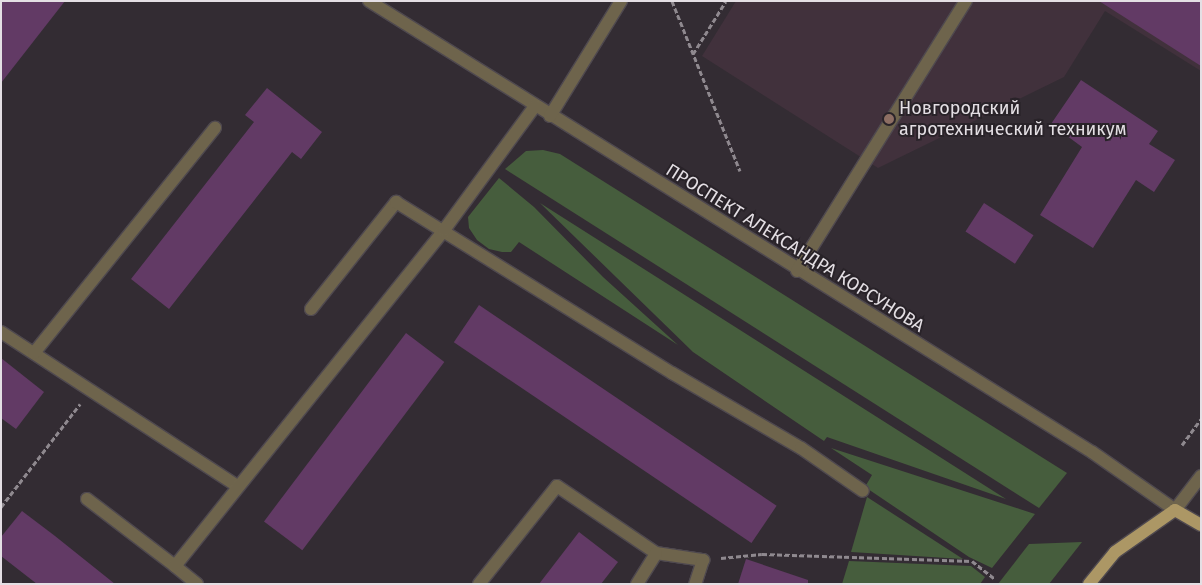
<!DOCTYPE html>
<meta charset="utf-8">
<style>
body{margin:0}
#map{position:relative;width:1202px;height:585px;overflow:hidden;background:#332c33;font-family:"Fira Sans",sans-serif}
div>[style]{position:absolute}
.education>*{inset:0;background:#41313c}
.green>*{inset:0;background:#465d3d}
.building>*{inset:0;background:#623a65;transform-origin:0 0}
.path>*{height:3px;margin-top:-1.5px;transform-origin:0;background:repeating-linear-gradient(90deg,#8f898f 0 5px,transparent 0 7.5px)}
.roads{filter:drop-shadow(1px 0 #4f494f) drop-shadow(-1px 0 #4f494f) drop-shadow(0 1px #4f494f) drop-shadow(0 -1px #4f494f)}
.minor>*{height:12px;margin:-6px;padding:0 6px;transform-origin:6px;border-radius:6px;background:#6e644c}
.major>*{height:12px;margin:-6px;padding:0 6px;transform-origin:6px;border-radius:6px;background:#ac9765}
.dots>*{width:14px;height:14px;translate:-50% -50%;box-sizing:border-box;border:2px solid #292329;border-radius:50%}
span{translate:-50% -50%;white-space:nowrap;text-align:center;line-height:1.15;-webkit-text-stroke:4px #292329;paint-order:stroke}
.poi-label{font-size:18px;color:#e4dfe4}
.left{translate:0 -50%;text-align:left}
.street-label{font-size:18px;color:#e4dfe4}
.frame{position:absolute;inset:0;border:2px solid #e4dfe4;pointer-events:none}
</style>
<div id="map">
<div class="education">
<div style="clip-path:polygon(736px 1px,1201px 1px,1201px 71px,1105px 11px,1064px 77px,878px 168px,702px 56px)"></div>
</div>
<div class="green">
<div style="clip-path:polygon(543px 150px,560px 154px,1067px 473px,1039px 508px,505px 169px,526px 151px)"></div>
<div style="clip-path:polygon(499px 178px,534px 207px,603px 277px,678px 345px,519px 242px,511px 252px,502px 252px,489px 249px,477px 240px,469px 228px,468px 217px)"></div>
<div style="clip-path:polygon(540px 203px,1006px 499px,827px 437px,824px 441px,693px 352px)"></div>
<div style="clip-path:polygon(831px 448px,1035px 514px,992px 568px,969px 557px,865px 487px,872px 475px)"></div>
<div style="clip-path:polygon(867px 497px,963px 559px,851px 552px)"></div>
<div style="clip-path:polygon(1082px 542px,1049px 584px,998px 584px,1029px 544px)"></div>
<div style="clip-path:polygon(849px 561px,971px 566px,985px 577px,980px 584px,842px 584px)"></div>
</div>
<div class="building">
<div style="clip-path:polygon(1px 1px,65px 1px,1px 83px)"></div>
<div style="clip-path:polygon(1099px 1px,1201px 1px,1201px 66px)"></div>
<div style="clip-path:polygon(1081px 80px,1158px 131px,1149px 144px,1175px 160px,1154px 192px,1136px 180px,1093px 248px,1040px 215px,1082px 147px,1051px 124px)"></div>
<div style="clip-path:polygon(267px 88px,322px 132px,301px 159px,292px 152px,169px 309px,131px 279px,254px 122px,245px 115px)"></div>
<div style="left:984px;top:203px;width:59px;height:34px;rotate:33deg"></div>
<div style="left:479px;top:305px;width:359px;height:45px;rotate:34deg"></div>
<div style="left:406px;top:333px;width:48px;height:236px;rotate:37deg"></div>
<div style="clip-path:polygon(1px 358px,44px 392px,16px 429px,1px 418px)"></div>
<div style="clip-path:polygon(22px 511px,55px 536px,115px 584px,37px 584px,1px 556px,1px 537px)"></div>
<div style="clip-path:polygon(579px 532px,618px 562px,601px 584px,539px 584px)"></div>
<div style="clip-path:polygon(746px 559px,808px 580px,808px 584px,738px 584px)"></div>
</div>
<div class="path">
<div style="left:672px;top:1px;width:183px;rotate:68.2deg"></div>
<div style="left:693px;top:54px;width:62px;rotate:-58.1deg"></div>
<div style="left:1182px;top:445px;width:32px;rotate:-54deg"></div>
<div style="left:1px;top:507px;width:130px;rotate:-52.5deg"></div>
<div style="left:721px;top:558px;width:41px;rotate:-5.6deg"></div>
<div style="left:762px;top:554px;width:210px;rotate:1.9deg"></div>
<div style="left:972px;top:561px;width:28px;rotate:38deg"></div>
</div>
<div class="roads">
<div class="minor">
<div style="left:369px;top:1px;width:852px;rotate:31.96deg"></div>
<div style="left:1092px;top:452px;width:101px;rotate:34.9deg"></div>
<div style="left:1175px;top:510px;width:43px;rotate:-52.6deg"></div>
<div style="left:550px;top:116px;width:135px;rotate:-58.3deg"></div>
<div style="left:797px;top:271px;width:319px;rotate:-58deg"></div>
<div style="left:311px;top:309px;width:137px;rotate:-51.5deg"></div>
<div style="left:396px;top:202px;width:325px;rotate:31.8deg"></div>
<div style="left:672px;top:373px;width:149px;rotate:30.2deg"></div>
<div style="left:801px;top:448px;width:75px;rotate:34.7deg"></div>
<div style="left:1px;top:332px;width:282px;rotate:33.1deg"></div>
<div style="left:34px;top:353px;width:289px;rotate:-51.2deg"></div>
<div style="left:87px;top:499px;width:111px;rotate:37.3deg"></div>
<div style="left:197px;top:584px;width:28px;rotate:-141deg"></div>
<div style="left:175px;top:566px;width:430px;rotate:-51.3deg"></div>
<div style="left:444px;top:230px;width:154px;rotate:-53.7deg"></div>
<div style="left:479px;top:584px;width:125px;rotate:-51.5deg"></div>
<div style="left:557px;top:486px;width:120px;rotate:34.1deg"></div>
<div style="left:656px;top:553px;width:48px;rotate:8.5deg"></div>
<div style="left:703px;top:560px;width:25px;rotate:108deg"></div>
<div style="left:637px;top:584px;width:36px;rotate:-58deg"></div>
</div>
<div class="major">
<div style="left:1089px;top:584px;width:41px;rotate:-50.9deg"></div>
<div style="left:1115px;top:552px;width:73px;rotate:-35deg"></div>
<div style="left:1175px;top:510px;width:30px;rotate:30deg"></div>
</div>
</div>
<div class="dots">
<div style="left:889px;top:119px;background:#8d6e63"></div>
</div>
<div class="poi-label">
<span class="left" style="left:899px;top:119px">Новгородский<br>агротехнический техникум</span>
</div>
<div class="street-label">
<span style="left:795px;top:248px;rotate:32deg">ПРОСПЕКТ АЛЕКСАНДРА КОРСУНОВА</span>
</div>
<div class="frame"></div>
</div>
